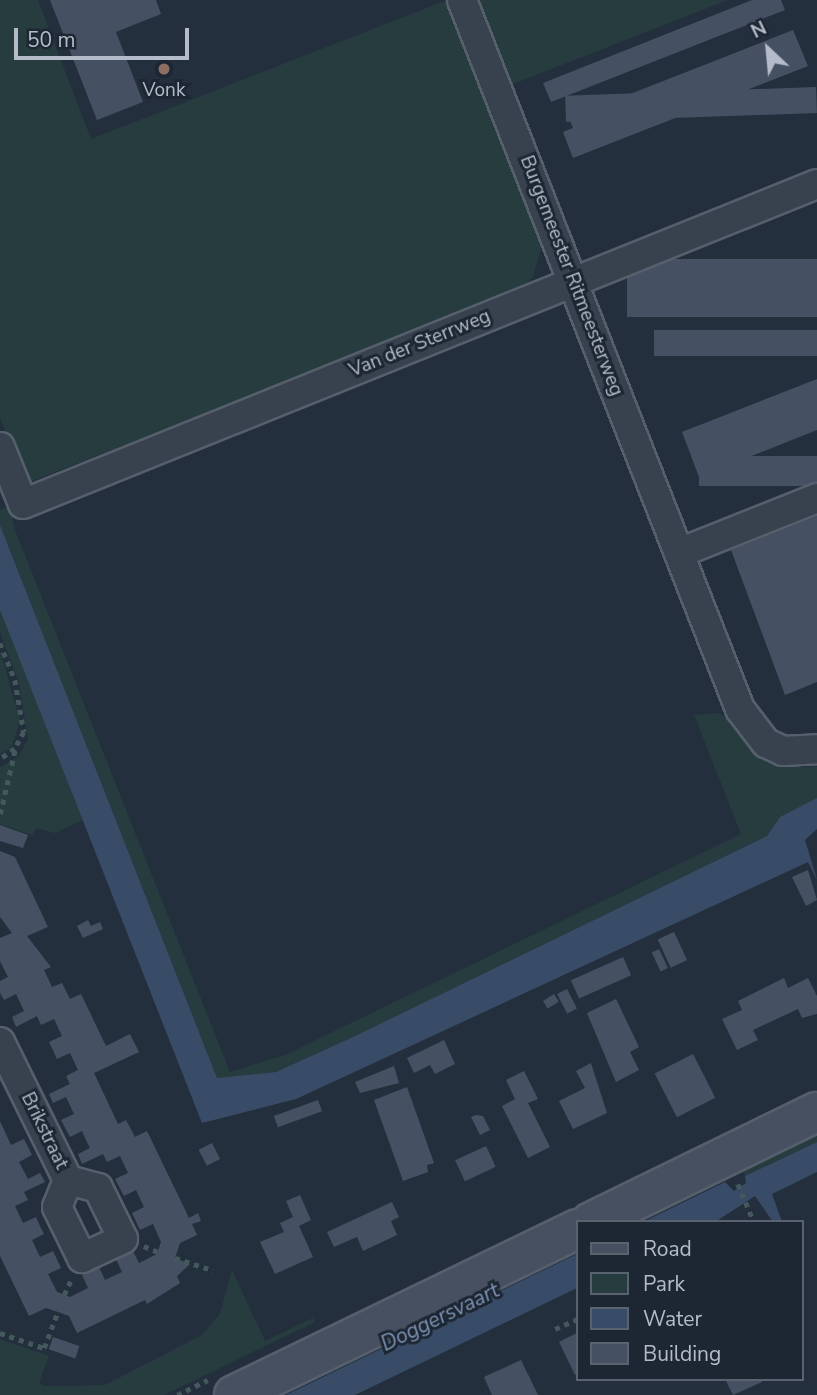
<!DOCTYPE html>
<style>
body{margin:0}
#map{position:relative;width:817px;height:1395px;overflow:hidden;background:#242f3e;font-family:"Nunito Sans",sans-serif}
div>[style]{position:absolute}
.green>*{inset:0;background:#263c3f}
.water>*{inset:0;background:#394c67}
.building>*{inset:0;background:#455162;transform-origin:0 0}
.path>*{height:4.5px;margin-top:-2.25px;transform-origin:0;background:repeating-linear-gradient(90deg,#44595c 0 5px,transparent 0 10px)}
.roads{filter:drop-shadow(2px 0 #565f6c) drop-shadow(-2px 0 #565f6c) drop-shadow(0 2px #565f6c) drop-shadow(0 -2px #565f6c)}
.street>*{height:28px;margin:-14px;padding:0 14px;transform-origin:14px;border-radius:14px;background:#38414e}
.secondary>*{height:38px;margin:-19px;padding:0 19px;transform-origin:19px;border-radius:19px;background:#465061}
.dots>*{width:19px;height:19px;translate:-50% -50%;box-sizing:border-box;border:4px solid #1d2633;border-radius:50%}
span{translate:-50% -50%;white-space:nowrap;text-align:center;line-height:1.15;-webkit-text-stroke:6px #1d2633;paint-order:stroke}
.poi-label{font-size:19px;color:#b4bcc9}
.street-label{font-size:19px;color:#b4bcc9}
.water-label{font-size:21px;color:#7c92b1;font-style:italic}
.legend{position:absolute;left:576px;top:1220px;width:228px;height:161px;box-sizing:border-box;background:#1d2633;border:2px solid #59626f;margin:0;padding:9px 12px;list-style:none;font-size:21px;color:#b4bcc9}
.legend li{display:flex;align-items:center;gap:14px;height:35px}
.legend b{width:35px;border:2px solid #59626f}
.north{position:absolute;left:733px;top:14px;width:70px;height:70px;-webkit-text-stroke:5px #1d2633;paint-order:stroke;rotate:334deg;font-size:19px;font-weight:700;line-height:28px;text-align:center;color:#b4bcc9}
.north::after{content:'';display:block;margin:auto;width:24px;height:32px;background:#b4bcc9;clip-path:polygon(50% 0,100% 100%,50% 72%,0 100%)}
.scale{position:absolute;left:14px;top:28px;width:175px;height:32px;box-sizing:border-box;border:4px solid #b4bcc9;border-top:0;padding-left:9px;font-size:21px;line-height:24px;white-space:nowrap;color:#b4bcc9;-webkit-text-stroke:5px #1d2633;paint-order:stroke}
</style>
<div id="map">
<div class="green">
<div style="clip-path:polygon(0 0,38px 0,91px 139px,447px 0,538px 225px,541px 249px,533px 277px,518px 292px,32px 481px,23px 476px,0 418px)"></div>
<div style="clip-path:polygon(474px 0,728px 0,508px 86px)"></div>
<div style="clip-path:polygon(10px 506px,15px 530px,230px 1072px,285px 1055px,741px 834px,694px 715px,720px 713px,770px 758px,796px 767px,817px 767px,817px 798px,781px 817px,767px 836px,353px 1037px,276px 1072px,217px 1078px,0 525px,0 510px)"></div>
<div style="clip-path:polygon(0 610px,83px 820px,55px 833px,37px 828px,32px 835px,0 824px,0 767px,18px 757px,28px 739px,19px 683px,0 632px)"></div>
<div style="clip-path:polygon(0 650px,20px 721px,11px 749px,0 754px)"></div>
<div style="clip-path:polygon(817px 1125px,817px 1142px,745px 1176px,743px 1166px)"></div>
<div style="clip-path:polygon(232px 1270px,265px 1341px,313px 1318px,315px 1322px,164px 1395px,0 1395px,0 1339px,49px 1356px,39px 1383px,44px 1386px,105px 1385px,202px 1335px,220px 1314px)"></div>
</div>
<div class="water">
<div style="clip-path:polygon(0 525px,217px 1078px,276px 1072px,353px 1037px,767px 836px,780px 817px,817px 798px,817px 829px,805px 840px,817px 880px,808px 862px,296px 1099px,202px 1123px,0 610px)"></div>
<div style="clip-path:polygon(817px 1142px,817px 1172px,772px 1194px,782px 1222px,773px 1222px,755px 1196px,715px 1222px,643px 1222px,725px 1182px,734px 1191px,746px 1183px,745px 1176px)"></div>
<div style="clip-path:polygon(577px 1254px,577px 1288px,355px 1395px,286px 1395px)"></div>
</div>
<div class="building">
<div style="clip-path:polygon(50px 0,156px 0,161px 14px,116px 32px,143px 102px,97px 120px)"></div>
<div style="clip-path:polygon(752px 0,781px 0,785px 10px,551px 102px,543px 83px)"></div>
<div style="clip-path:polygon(793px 30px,808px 66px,573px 158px,563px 132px,573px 128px,569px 118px)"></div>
<div style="left:816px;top:87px;width:26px;height:251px;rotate:88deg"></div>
<div style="left:817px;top:259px;width:58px;height:190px;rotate:90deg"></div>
<div style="left:817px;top:330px;width:26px;height:163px;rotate:90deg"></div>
<div style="clip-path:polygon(817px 379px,817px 430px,699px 477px,682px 432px)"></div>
<div style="left:817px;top:456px;width:30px;height:118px;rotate:90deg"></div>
<div style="clip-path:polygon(817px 516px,817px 682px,785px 695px,731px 550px)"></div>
<div style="clip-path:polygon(0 825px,28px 835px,23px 848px,0 841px)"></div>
<div style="clip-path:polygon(0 851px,15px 857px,48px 927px,27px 936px,51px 967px,44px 970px,52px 987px,62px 983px,70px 999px,81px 994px,106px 1046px,130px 1034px,139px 1052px,94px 1073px,118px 1124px,126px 1120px,135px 1137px,147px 1131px,189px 1218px,198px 1213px,201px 1221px,192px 1224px,197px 1235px,180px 1243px,175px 1258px,190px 1264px,177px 1276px,180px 1283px,147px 1304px,145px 1300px,77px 1333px,69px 1316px,58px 1312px,46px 1308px,29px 1316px,0 1256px,0 1121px,11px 1145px,24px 1139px,32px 1155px,19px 1162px,28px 1179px,40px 1173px,45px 1182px,24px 1192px,28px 1200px,15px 1206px,23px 1223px,36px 1217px,40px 1226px,44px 1234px,32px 1240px,40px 1257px,53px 1251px,61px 1268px,48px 1274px,57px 1292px,70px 1297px,88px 1288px,82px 1275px,99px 1267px,105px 1280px,122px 1272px,116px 1259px,133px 1251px,139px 1263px,157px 1254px,161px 1242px,153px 1224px,140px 1230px,132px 1213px,144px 1207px,136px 1190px,124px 1196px,115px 1179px,128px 1173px,120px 1156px,107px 1162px,103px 1154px,82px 1164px,78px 1154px,90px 1148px,86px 1140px,82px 1131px,70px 1137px,61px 1120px,74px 1114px,66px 1097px,53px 1103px,49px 1094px,70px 1084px,66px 1076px,78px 1070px,70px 1053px,57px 1059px,49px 1042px,62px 1036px,54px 1019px,41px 1025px,37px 1016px,16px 1027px,12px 1017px,24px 1011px,16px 994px,4px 1000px,0 993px,0 981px,8px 977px,0 961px,0 938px,12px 933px,0 917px)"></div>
<div style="clip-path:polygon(808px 870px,817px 900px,806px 906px,792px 877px)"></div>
<div style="clip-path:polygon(88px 920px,91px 926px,100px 922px,103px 929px,83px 938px,77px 926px)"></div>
<div style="left:674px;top:932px;width:31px;height:18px;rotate:65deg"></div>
<div style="left:659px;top:949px;width:21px;height:8px;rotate:65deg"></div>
<div style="left:623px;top:957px;width:20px;height:57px;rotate:66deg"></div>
<div style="clip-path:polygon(784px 978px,788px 988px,808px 978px,817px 996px,817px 1014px,802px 1018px,798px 1009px,753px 1030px,758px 1040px,737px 1050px,722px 1019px,742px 1010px,738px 1001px)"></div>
<div style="left:567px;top:989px;width:22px;height:11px;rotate:63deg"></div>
<div style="left:554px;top:994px;width:9px;height:13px;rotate:58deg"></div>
<div style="clip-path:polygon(616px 999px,639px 1047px,630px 1052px,639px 1070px,616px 1082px,587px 1013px)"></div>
<div style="clip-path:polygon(444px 1040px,455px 1064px,435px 1074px,430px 1065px,414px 1073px,407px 1058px)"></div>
<div style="left:693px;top:1054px;width:49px;height:43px;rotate:63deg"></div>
<div style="clip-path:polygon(591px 1063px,607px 1113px,573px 1129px,559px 1101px,585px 1088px,576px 1071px)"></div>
<div style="clip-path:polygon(394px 1066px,399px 1083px,360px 1093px,355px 1082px)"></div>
<div style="clip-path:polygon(524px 1071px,538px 1099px,528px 1103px,550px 1147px,528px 1158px,502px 1106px,515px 1099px,506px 1080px)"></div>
<div style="clip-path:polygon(407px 1087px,434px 1163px,427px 1165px,428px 1172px,403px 1181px,374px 1100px)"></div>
<div style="left:318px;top:1100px;width:12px;height:47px;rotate:70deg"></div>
<div style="clip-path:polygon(476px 1115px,483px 1116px,490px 1130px,480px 1135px,471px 1117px)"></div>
<div style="left:212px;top:1143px;width:18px;height:15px;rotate:63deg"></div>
<div style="left:486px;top:1146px;width:23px;height:34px;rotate:65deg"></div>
<div style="clip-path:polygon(300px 1195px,311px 1220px,299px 1226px,313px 1257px,275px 1274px,260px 1242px,284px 1232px,280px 1223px,293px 1217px,286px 1201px)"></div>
<div style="clip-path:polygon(392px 1202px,399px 1217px,391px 1221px,397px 1235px,363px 1251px,357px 1237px,334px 1247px,327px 1232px)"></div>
<div style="clip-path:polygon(577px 1333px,577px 1374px,575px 1375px,559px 1342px)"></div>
<div style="left:53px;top:1337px;width:28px;height:13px;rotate:19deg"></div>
<div style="clip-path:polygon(521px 1360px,538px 1395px,492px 1395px,484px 1377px)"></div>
<div style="clip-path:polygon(725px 1379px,761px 1379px,762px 1382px,733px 1395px)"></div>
</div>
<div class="path">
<div style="left:0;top:643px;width:40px;rotate:68deg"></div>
<div style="left:15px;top:680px;width:53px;rotate:80.2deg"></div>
<div style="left:24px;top:732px;width:19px;rotate:118deg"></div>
<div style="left:15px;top:749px;width:18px;rotate:146deg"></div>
<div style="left:0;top:814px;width:66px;rotate:-76.8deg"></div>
<div style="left:738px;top:1184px;width:41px;rotate:67.2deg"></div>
<div style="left:144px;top:1246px;width:15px;rotate:23deg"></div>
<div style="left:175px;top:1258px;width:40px;rotate:18deg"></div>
<div style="left:64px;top:1295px;width:17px;rotate:-65deg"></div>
<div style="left:555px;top:1329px;width:24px;rotate:-24deg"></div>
<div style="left:0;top:1333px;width:46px;rotate:18.8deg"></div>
<div style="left:44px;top:1348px;width:39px;rotate:-69deg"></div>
<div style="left:177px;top:1395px;width:34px;rotate:-26deg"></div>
</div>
<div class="roads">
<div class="street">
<div style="left:462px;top:0;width:762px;rotate:68.59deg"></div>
<div style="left:740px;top:709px;width:43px;rotate:52.6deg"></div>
<div style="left:766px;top:743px;width:19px;rotate:25deg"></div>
<div style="left:783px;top:751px;width:34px;rotate:-3deg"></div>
<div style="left:0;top:447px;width:61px;rotate:68deg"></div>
<div style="left:23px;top:504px;width:856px;rotate:-21.95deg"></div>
<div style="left:679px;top:553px;width:149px;rotate:-21.7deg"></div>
<div style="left:0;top:1042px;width:154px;rotate:63.8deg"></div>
<div style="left:68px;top:1180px;width:29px;rotate:112deg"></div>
<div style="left:57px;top:1207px;width:57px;rotate:63.9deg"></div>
<div style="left:82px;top:1258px;width:45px;rotate:-24.9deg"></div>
<div style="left:123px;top:1239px;width:57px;rotate:-116.1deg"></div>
<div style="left:98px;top:1188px;width:31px;rotate:-165deg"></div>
</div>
<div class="secondary">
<div style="left:591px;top:1222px;width:251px;rotate:-26deg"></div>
<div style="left:234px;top:1395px;width:381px;rotate:-25.8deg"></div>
</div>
</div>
<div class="dots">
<div style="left:164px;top:69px;background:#8d6e63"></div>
</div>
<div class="poi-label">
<span style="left:164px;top:91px">Vonk</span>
</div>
<div class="street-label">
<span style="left:571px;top:276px;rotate:69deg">Burgemeester Ritmeesterweg</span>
<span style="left:420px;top:344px;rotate:-22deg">Van der Sterrweg</span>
<span style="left:44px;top:1131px;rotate:64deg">Brikstraat</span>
</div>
<div class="water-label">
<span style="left:440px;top:1317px;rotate:-26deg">Doggersvaart</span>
</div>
<ul class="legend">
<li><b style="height:9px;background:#465061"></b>Road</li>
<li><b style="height:19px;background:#263c3f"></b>Park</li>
<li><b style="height:19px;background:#394c67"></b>Water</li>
<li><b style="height:19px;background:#455162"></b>Building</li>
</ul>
<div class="north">N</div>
<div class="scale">50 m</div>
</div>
